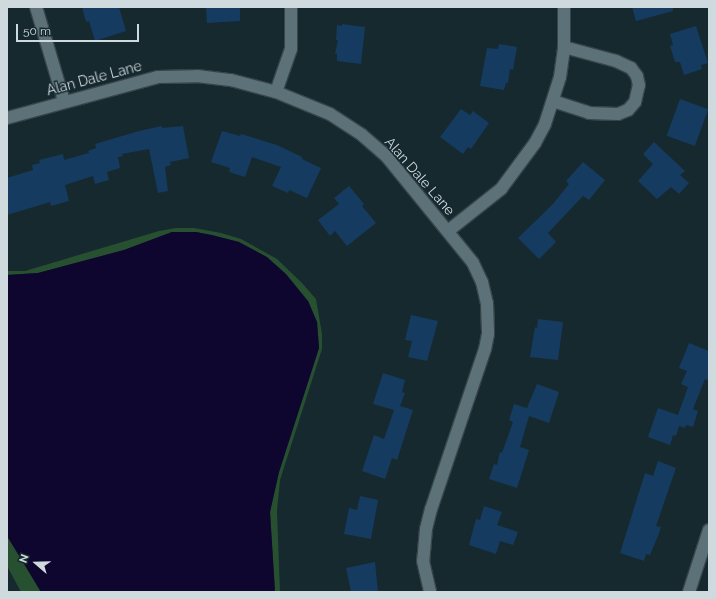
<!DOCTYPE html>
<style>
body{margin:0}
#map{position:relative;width:716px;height:599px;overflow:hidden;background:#16292e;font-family:Raleway,sans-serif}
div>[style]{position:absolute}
.green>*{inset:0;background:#275030}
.water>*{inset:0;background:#0f062f}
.building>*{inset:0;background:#163b60;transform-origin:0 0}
.roads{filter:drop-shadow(1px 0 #37454a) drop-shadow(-1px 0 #37454a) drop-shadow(0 1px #37454a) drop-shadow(0 -1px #37454a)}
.minor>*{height:12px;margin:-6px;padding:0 6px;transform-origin:6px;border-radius:6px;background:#5d7278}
span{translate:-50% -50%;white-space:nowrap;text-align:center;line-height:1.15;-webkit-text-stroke:3px #16292e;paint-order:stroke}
.street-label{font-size:14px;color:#cfdade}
.frame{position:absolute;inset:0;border:8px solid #cfdade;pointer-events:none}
.north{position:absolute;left:16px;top:543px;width:40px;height:40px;-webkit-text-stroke:3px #16292e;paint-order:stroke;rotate:290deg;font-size:11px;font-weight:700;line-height:16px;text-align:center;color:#cfdade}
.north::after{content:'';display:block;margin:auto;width:14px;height:18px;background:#cfdade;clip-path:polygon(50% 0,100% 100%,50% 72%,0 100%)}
.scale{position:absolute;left:16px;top:24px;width:123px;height:18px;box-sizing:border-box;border:2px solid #cfdade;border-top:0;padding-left:5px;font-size:12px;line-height:14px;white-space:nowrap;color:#cfdade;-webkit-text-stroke:3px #16292e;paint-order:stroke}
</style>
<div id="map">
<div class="green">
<div style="clip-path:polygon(176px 228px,194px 228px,221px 233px,241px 239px,277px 259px,302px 283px,316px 299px,322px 334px,322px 349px,280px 480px,277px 511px,280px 592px,275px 592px,270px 512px,279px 472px,319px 348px,317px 322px,308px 301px,239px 242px,196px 232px,172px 232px,124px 250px,38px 273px,7px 275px,7px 271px,25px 271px,159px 231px)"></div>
<div style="clip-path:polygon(7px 536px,23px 561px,41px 592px,21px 592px,7px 566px)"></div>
</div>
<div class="water">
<div style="clip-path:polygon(172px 232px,196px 232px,212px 235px,239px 242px,267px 257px,286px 274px,308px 301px,317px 322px,319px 348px,279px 472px,270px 512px,275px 592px,41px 592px,7px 536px,7px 275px,38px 273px,124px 250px)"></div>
</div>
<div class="building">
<div style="clip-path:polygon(82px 7px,119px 7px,126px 31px,95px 41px,89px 21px,86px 22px)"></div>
<div style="clip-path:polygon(206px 7px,240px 7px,240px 21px,207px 23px)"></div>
<div style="clip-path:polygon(632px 7px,673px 7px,673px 11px,636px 21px)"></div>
<div style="clip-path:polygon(342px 24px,365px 27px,361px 64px,337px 61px,337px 54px,335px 54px,338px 40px,336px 40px,337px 25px,342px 26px)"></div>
<div style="clip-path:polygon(696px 26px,708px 63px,701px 65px,702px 69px,684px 75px,680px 62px,675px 62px,670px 46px,673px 45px,670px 34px)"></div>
<div style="clip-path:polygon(499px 44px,517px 47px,513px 70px,510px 69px,508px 83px,506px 83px,504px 90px,480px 86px,487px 48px,498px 49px)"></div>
<div style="left:680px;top:99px;width:30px;height:39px;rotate:20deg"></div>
<div style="clip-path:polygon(461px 109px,470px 115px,473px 111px,489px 123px,471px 149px,468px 147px,463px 154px,440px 137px)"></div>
<div style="clip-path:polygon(162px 126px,162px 128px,183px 126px,189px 158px,170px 162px,171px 165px,165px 167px,168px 191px,158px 193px,149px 149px,122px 154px,123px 156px,118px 157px,120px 168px,107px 172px,109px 180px,95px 184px,93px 176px,65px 185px,69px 201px,51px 206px,50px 202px,7px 215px,7px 178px,33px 170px,32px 165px,40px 163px,39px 160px,63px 154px,64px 160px,89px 153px,88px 151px,96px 148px,95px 144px,139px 131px)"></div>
<div style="clip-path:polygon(222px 131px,240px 136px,241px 134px,277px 145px,302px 157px,302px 159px,321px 168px,307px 198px,289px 190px,288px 193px,272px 186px,281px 167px,252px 157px,245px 177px,229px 172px,230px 168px,211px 162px)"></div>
<div style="clip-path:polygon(654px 142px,685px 171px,680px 175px,689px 183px,679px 194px,671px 187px,657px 199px,638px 181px,653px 164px,643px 154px)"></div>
<div style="clip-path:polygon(583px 162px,605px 180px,589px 200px,583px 196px,548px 233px,556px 242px,539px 259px,518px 238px,553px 204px,569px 184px,566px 181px)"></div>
<div style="clip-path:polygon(349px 186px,364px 204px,362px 206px,376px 223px,347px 246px,335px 231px,330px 236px,318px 220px,339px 204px,334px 198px)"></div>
<div style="clip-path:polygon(411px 315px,438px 321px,427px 361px,408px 357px,412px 341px,405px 340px)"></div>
<div style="clip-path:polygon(538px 319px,563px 322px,558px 360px,530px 357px,535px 327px,537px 328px)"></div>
<div style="clip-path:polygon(689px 343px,709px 351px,709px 381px,705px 379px,693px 409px,698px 411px,693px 427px,686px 425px,685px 428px,679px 426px,676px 436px,673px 435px,670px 445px,648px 437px,658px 408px,678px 415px,688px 387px,681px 384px,687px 371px,679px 368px)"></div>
<div style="clip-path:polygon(383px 373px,405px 380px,402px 392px,405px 393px,400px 406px,413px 410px,397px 460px,392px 458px,385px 479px,362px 471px,374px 435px,384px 439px,394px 410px,373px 404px)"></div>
<div style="clip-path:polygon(537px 384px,559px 392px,549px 423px,529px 416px,520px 447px,529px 450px,517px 488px,489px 479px,494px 464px,497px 465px,500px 452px,502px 453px,513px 422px,509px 420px,514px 404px,527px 408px)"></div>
<div style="clip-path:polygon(658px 461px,676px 468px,656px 526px,661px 527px,658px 536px,650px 555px,646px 554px,644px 561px,620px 553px,645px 473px,653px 476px)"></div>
<div style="clip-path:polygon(360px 496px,378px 500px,371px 539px,344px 534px,349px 508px,357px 510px)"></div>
<div style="clip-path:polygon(484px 506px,502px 512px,497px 525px,518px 532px,513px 545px,500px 541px,496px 554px,469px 545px,476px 519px,480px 520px)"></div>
<div style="clip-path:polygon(375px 562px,378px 592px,351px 592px,346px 568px)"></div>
</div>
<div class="roads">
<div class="minor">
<div style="left:36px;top:7px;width:98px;rotate:73.4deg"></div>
<div style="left:276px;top:92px;width:46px;rotate:-70.8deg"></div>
<div style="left:291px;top:49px;width:42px;rotate:-90deg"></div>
<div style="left:553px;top:101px;width:38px;rotate:18deg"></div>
<div style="left:589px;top:113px;width:29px;rotate:2deg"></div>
<div style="left:618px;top:114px;width:11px;rotate:-22deg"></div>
<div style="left:628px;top:110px;width:11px;rotate:-49deg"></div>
<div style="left:635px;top:102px;width:17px;rotate:-77deg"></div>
<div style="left:639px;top:85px;width:9px;rotate:-103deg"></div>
<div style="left:637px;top:76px;width:10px;rotate:-127deg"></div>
<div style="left:631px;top:68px;width:17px;rotate:-155deg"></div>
<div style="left:616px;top:61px;width:54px;rotate:-164.9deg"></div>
<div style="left:7px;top:118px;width:156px;rotate:-15.2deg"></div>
<div style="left:158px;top:77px;width:39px;rotate:-1deg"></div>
<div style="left:197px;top:76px;width:34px;rotate:7deg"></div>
<div style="left:231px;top:80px;width:47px;rotate:14.9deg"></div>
<div style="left:276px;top:92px;width:58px;rotate:22.2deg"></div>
<div style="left:330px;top:114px;width:38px;rotate:33deg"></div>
<div style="left:362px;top:135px;width:33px;rotate:41deg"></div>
<div style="left:387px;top:157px;width:136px;rotate:50.9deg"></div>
<div style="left:473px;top:263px;width:21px;rotate:65deg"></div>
<div style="left:482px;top:282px;width:22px;rotate:77deg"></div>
<div style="left:487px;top:303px;width:31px;rotate:88deg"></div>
<div style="left:488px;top:334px;width:15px;rotate:101deg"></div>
<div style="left:485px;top:349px;width:169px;rotate:108.6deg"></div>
<div style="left:431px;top:509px;width:21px;rotate:104deg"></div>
<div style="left:426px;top:529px;width:32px;rotate:95deg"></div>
<div style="left:423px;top:561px;width:32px;rotate:77deg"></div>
<div style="left:448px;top:231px;width:68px;rotate:-38.4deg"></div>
<div style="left:501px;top:189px;width:57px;rotate:-53.5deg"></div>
<div style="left:535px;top:143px;width:21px;rotate:-62deg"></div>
<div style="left:545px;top:124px;width:49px;rotate:-72.3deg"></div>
<div style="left:560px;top:77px;width:30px;rotate:-82deg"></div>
<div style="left:564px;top:47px;width:40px;rotate:-90deg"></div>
<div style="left:689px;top:592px;width:65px;rotate:-72.1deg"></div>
</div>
</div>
<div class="street-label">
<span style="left:94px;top:78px;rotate:-15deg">Alan Dale Lane</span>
<span style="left:420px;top:176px;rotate:49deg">Alan Dale Lane</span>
</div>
<div class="frame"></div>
<div class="north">N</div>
<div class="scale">50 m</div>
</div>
